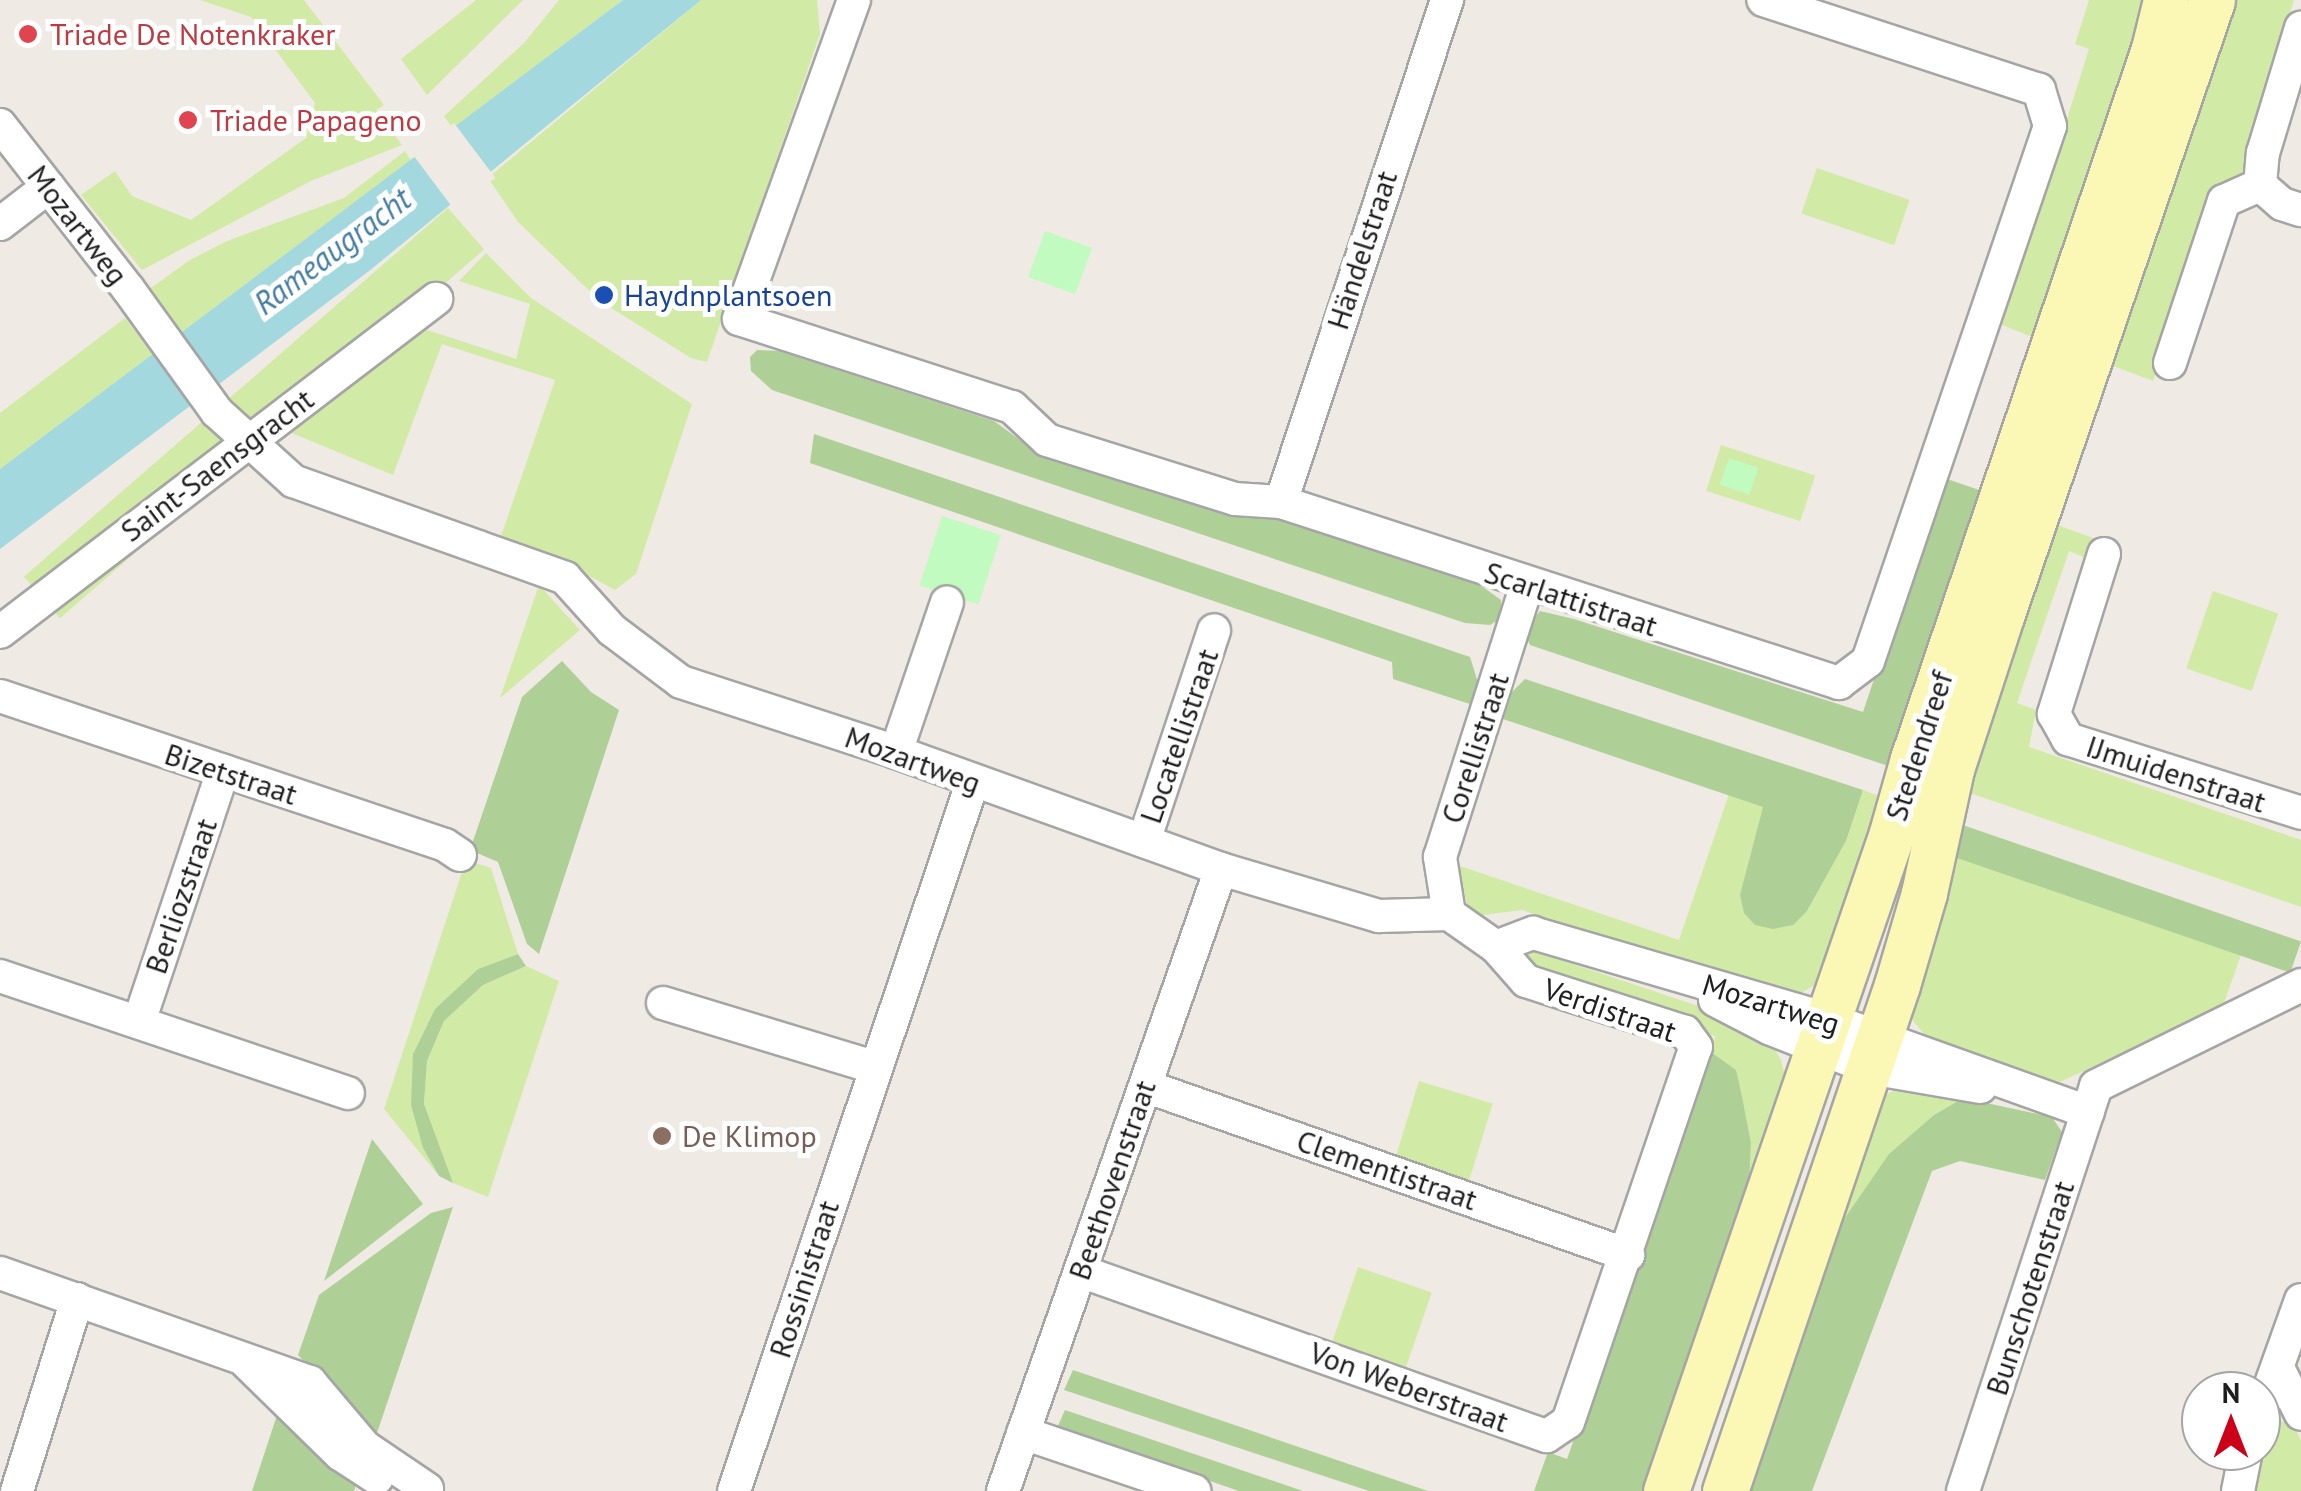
<!DOCTYPE html>
<meta charset="utf-8">
<style>
body{margin:0}
#map{position:relative;width:2301px;height:1491px;overflow:hidden;background:#efeae3;font-family:"PT Sans",sans-serif}
div>[style]{position:absolute}
.grass>*{inset:0;background:#d1eba7;transform-origin:0 0}
.forest>*{inset:0;background:#aed097;transform-origin:0 0}
.park>*{inset:0;background:#c1fbbf;transform-origin:0 0}
.water>*{inset:0;background:#a2d8de}
.pier>*{inset:0;background:#efeae3;transform-origin:0 0}
.roads{filter:drop-shadow(2px 0 #a5a5a5) drop-shadow(-2px 0 #a5a5a5) drop-shadow(0 2px #a5a5a5) drop-shadow(0 -2px #a5a5a5)}
.street>*{height:32px;margin:-16px;padding:0 16px;transform-origin:16px;border-radius:16px;background:#fff}
.secondary>*{height:45px;margin:-22.5px;padding:0 22.5px;transform-origin:22.5px;border-radius:22.5px;background:#fbf7b5}
.dots>*{width:28px;height:28px;translate:-50% -50%;box-sizing:border-box;border:5px solid #fff;border-radius:50%}
span{translate:-50% -50%;white-space:nowrap;text-align:center;line-height:1.15;-webkit-text-stroke:10px #fff;paint-order:stroke}
.health-label{font-size:30px;color:#be3a42}
.left{translate:0 -50%;text-align:left}
.street-label{font-size:30px;color:#1e1e1e}
.transit-label{font-size:30px;color:#164399}
.education-label{font-size:30px;color:#785e54}
.water-label{font-size:32px;color:#427ca1;font-style:italic}
.north{position:absolute;left:2181px;top:1371px;width:100px;height:100px;box-sizing:border-box;background:#fff;border:2px solid #a5a5a5;border-radius:50%;rotate:0deg;font-size:28px;font-weight:700;line-height:40px;text-align:center;color:#1e1e1e}
.north::after{content:'';display:block;margin:auto;width:35px;height:45px;background:#cc0018;clip-path:polygon(50% 0,100% 100%,50% 72%,0 100%)}
</style>
<div id="map">
<div class="grass">
<div style="clip-path:polygon(200px 0,304px 0,384px 105px,376px 110px,402px 145px,311px 181px,142px 270px,81px 195px,115px 171px,132px 196px,191px 220px,306px 138px,315px 103px,251px 17px)"></div>
<div style="clip-path:polygon(476px 0,523px 0,427px 95px,401px 59px)"></div>
<div style="clip-path:polygon(559px 0,623px 0,453px 129px,444px 116px,524px 43px)"></div>
<div style="clip-path:polygon(701px 0,817px 0,820px 34px,707px 362px,691px 358px,600px 301px,518px 222px,488px 178px)"></div>
<div style="clip-path:polygon(2089px 0,2154px 0,2040px 340px,2002px 325px,2089px 49px,2075px 44px)"></div>
<div style="clip-path:polygon(2230px 0,2294px 0,2242px 180px,2219px 189px,2153px 381px,2108px 364px)"></div>
<div style="clip-path:polygon(405px 151px,411px 160px,182px 332px,148px 290px,190px 260px,227px 241px,344px 198px)"></div>
<div style="left:1817px;top:168px;width:98px;height:48px;rotate:19deg"></div>
<div style="left:448px;top:208px;width:55px;height:562px;rotate:49deg"></div>
<div style="clip-path:polygon(486px 253px,531px 298px,692px 404px,636px 574px,615px 590px,560px 560px,501px 536px,555px 380px,442px 344px,393px 475px,282px 429px,412px 325px,516px 359px,530px 304px,459px 281px)"></div>
<div style="clip-path:polygon(125px 318px,153px 354px,0 469px,0 413px)"></div>
<div style="left:1721px;top:445px;width:99px;height:48px;rotate:18deg"></div>
<div style="clip-path:polygon(2049px 522px,2096px 539px,2088px 559px,2069px 551px,2017px 703px,2036px 710px,2029px 747px,2301px 840px,2301px 907px,1964px 791px)"></div>
<div style="clip-path:polygon(539px 585px,580px 630px,500px 698px)"></div>
<div style="left:2213px;top:591px;width:69px;height:82px;rotate:19deg"></div>
<div style="clip-path:polygon(1863px 790px,1887px 799px,1825px 979px,1801px 993px,1771px 995px,1522px 910px,1483px 915px,1469px 909px,1459px 880px,1457px 865px,1679px 940px,1729px 794px,1764px 807px,1749px 860px,1807px 911px,1846px 841px)"></div>
<div style="clip-path:polygon(1945px 854px,2242px 952px,2223px 1006px,2060px 1082px,2032px 1082px,1931px 1042px,1913px 1021px,1912px 994px)"></div>
<div style="clip-path:polygon(466px 860px,491px 868px,518px 954px,478px 969px,435px 1009px,413px 1054px,423px 1148px,439px 1176px,384px 1109px)"></div>
<div style="clip-path:polygon(1525px 948px,1743px 1021px,1769px 1040px,1781px 1060px,1787px 1085px,1748px 1209px,1751px 1143px,1742px 1096px,1735px 1070px,1711px 1052px,1715px 1036px,1517px 971px)"></div>
<div style="clip-path:polygon(526px 966px,559px 981px,488px 1197px,453px 1183px,437px 1148px,424px 1104px,427px 1061px,444px 1021px,483px 985px)"></div>
<div style="left:1419px;top:1081px;width:77px;height:83px;rotate:17deg"></div>
<div style="clip-path:polygon(1921px 1090px,1963px 1098px,1934px 1115px,1829px 1241px,1878px 1099px,1893px 1091px)"></div>
<div style="left:1358px;top:1267px;width:78px;height:82px;rotate:19deg"></div>
<div style="clip-path:polygon(2271px 1421px,2292px 1422px,2301px 1441px,2301px 1491px,2247px 1491px)"></div>
</div>
<div class="forest">
<div style="clip-path:polygon(757px 350px,779px 351px,994px 421px,1039px 454px,1234px 517px,1261px 514px,1373px 546px,1483px 587px,1501px 600px,1502px 618px,1490px 625px,1465px 623px,772px 390px,751px 371px,750px 357px)"></div>
<div style="clip-path:polygon(814px 434px,1470px 657px,1481px 692px,1476px 706px,1393px 679px,1392px 662px,810px 463px)"></div>
<div style="clip-path:polygon(1947px 479px,1988px 493px,1897px 769px,1530px 645px,1524px 632px,1540px 611px,1574px 619px,1863px 712px,1937px 491px)"></div>
<div style="clip-path:polygon(562px 661px,591px 692px,619px 710px,539px 954px,527px 944px,498px 862px,470px 850px,522px 697px)"></div>
<div style="clip-path:polygon(1525px 679px,1863px 790px,1846px 841px,1807px 911px,1793px 925px,1773px 929px,1755px 925px,1744px 913px,1740px 895px,1763px 807px,1500px 718px,1506px 698px)"></div>
<div style="left:1954px;top:822px;width:367px;height:33px;rotate:19deg"></div>
<div style="clip-path:polygon(518px 954px,526px 966px,483px 985px,444px 1021px,427px 1061px,424px 1104px,453px 1183px,439px 1176px,423px 1148px,411px 1105px,413px 1054px,435px 1009px,478px 969px)"></div>
<div style="clip-path:polygon(1711px 1052px,1736px 1070px,1742px 1096px,1751px 1143px,1748px 1209px,1651px 1491px,1534px 1491px,1548px 1452px,1567px 1459px)"></div>
<div style="clip-path:polygon(1963px 1098px,2052px 1117px,2062px 1132px,2045px 1180px,1960px 1161px,1932px 1171px,1812px 1491px,1743px 1491px,1829px 1241px,1889px 1154px,1934px 1115px)"></div>
<div style="clip-path:polygon(372px 1139px,423px 1204px,324px 1281px)"></div>
<div style="clip-path:polygon(453px 1207px,375px 1439px,298px 1355px,319px 1295px,431px 1213px)"></div>
<div style="clip-path:polygon(1073px 1370px,1428px 1491px,1369px 1491px,1064px 1390px)"></div>
<div style="clip-path:polygon(1065px 1410px,1303px 1491px,1239px 1491px,1057px 1428px)"></div>
<div style="clip-path:polygon(278px 1412px,358px 1478px,354px 1491px,252px 1491px)"></div>
</div>
<div class="park">
<div style="left:1045px;top:231px;width:50px;height:49px;rotate:20deg"></div>
<div style="left:1729px;top:458px;width:31px;height:28px;rotate:19deg"></div>
<div style="left:942px;top:516px;width:62px;height:73px;rotate:18deg"></div>
</div>
<div class="water">
<div style="clip-path:polygon(623px 0,701px 0,369px 271px,0 549px,0 469px)"></div>
</div>
<div class="pier">
<div style="left:454px;top:123px;width:69px;height:52px;rotate:53deg"></div>
</div>
<div class="roads">
<div class="street">
<div style="left:854px;top:0;width:339px;rotate:109.8deg"></div>
<div style="left:739px;top:319px;width:287px;rotate:17.9deg"></div>
<div style="left:1012px;top:407px;width:48px;rotate:43.3deg"></div>
<div style="left:1047px;top:440px;width:197px;rotate:17.4deg"></div>
<div style="left:1235px;top:499px;width:46px;rotate:3.7deg"></div>
<div style="left:1281px;top:502px;width:587px;rotate:17.97deg"></div>
<div style="left:1839px;top:683px;width:36px;rotate:-37deg"></div>
<div style="left:1868px;top:661px;width:565px;rotate:-71.21deg"></div>
<div style="left:2050px;top:126px;width:38px;rotate:-107deg"></div>
<div style="left:2039px;top:90px;width:290px;rotate:-161.9deg"></div>
<div style="left:0;top:125px;width:209px;rotate:52deg"></div>
<div style="left:129px;top:290px;width:150px;rotate:54.2deg"></div>
<div style="left:217px;top:412px;width:103px;rotate:42.2deg"></div>
<div style="left:293px;top:481px;width:289px;rotate:19.6deg"></div>
<div style="left:565px;top:578px;width:70px;rotate:47.9deg"></div>
<div style="left:612px;top:630px;width:86px;rotate:37deg"></div>
<div style="left:681px;top:682px;width:226px;rotate:18deg"></div>
<div style="left:896px;top:752px;width:345px;rotate:19.8deg"></div>
<div style="left:1221px;top:869px;width:165px;rotate:16.6deg"></div>
<div style="left:1379px;top:916px;width:70px;rotate:-1.6deg"></div>
<div style="left:1449px;top:914px;width:57px;rotate:35.1deg"></div>
<div style="left:1496px;top:947px;width:40px;rotate:-21deg"></div>
<div style="left:1533px;top:933px;width:307px;rotate:16.3deg"></div>
<div style="left:1828px;top:1019px;width:276px;rotate:19.7deg"></div>
<div style="left:2260px;top:185px;width:32px;rotate:-85deg"></div>
<div style="left:2263px;top:153px;width:131px;rotate:-73.1deg"></div>
<div style="left:2260px;top:185px;width:29px;rotate:41deg"></div>
<div style="left:2282px;top:204px;width:20px;rotate:18deg"></div>
<div style="left:0;top:224px;width:61px;rotate:-37.6deg"></div>
<div style="left:2170px;top:363px;width:171px;rotate:-71.6deg"></div>
<div style="left:2224px;top:201px;width:39px;rotate:-24deg"></div>
<div style="left:1281px;top:502px;width:529px;rotate:-71.7deg"></div>
<div style="left:2104px;top:554px;width:168px;rotate:107.4deg"></div>
<div style="left:2054px;top:714px;width:29px;rotate:61deg"></div>
<div style="left:2068px;top:739px;width:244px;rotate:17.6deg"></div>
<div style="left:0;top:632px;width:549px;rotate:-37.37deg"></div>
<div style="left:0;top:696px;width:469px;rotate:18.5deg"></div>
<div style="left:445px;top:845px;width:18px;rotate:34deg"></div>
<div style="left:896px;top:752px;width:158px;rotate:-71.2deg"></div>
<div style="left:1144px;top:841px;width:222px;rotate:-71.6deg"></div>
<div style="left:1449px;top:914px;width:58px;rotate:-99deg"></div>
<div style="left:1440px;top:857px;width:286px;rotate:-72.3deg"></div>
<div style="left:0;top:976px;width:367px;rotate:18.6deg"></div>
<div style="left:1715px;top:1000px;width:61px;rotate:27.4deg"></div>
<div style="left:1769px;top:1028px;width:109px;rotate:21.6deg"></div>
<div style="left:1870px;top:1068px;width:112px;rotate:9.8deg"></div>
<div style="left:663px;top:1003px;width:220px;rotate:16.9deg"></div>
<div style="left:139px;top:1022px;width:265px;rotate:-71.5deg"></div>
<div style="left:1145px;top:1086px;width:512px;rotate:19.28deg"></div>
<div style="left:1080px;top:1271px;width:495px;rotate:19.5deg"></div>
<div style="left:1547px;top:1436px;width:25px;rotate:-34deg"></div>
<div style="left:1568px;top:1422px;width:396px;rotate:-71.2deg"></div>
<div style="left:1696px;top:1047px;width:19px;rotate:-126deg"></div>
<div style="left:1685px;top:1032px;width:167px;rotate:-162.2deg"></div>
<div style="left:1526px;top:981px;width:45px;rotate:-131.4deg"></div>
<div style="left:0;top:1273px;width:329px;rotate:19.4deg"></div>
<div style="left:310px;top:1382px;width:85px;rotate:49.8deg"></div>
<div style="left:365px;top:1447px;width:75px;rotate:34.1deg"></div>
<div style="left:246px;top:1362px;width:132px;rotate:44.4deg"></div>
<div style="left:340px;top:1454px;width:44px;rotate:33deg"></div>
<div style="left:2278px;top:1368px;width:51px;rotate:63.4deg"></div>
<div style="left:2261px;top:1412px;width:119px;rotate:-70.3deg"></div>
<div style="left:1023px;top:1433px;width:181px;rotate:18.7deg"></div>
<div style="left:17px;top:1491px;width:201px;rotate:-72.6deg"></div>
<div style="left:734px;top:1491px;width:749px;rotate:-71.4deg"></div>
<div style="left:1003px;top:1491px;width:659px;rotate:-70.69deg"></div>
<div style="left:1963px;top:1491px;width:426px;rotate:-71.8deg"></div>
<div style="left:2096px;top:1086px;width:229px;rotate:-26.2deg"></div>
<div style="left:2238px;top:1491px;width:41px;rotate:-78.7deg"></div>
</div>
<div class="secondary">
<div style="left:1666px;top:1491px;width:696px;rotate:-71.04deg"></div>
<div style="left:1892px;top:833px;width:77px;rotate:-74.2deg"></div>
<div style="left:1913px;top:759px;width:750px;rotate:-71.25deg"></div>
<div style="left:2154px;top:49px;width:50px;rotate:-76.2deg"></div>
<div style="left:1725px;top:1491px;width:534px;rotate:-71.23deg"></div>
<div style="left:1897px;top:985px;width:96px;rotate:-73.6deg"></div>
<div style="left:1924px;top:893px;width:127px;rotate:-77.7deg"></div>
<div style="left:1951px;top:769px;width:161px;rotate:-71.9deg"></div>
<div style="left:2001px;top:616px;width:651px;rotate:-71.09deg"></div>
</div>
</div>
<div class="dots">
<div style="left:28px;top:34px;background:#e0444e"></div>
<div style="left:188px;top:120px;background:#e0444e"></div>
<div style="left:604px;top:295px;background:#1a4fb4"></div>
<div style="left:662px;top:1136px;background:#8d6e63"></div>
</div>
<div class="health-label">
<span class="left" style="left:50px;top:34px">Triade De Notenkraker</span>
<span class="left" style="left:210px;top:120px">Triade Papageno</span>
</div>
<div class="street-label">
<span style="left:78px;top:225px;rotate:52deg">Mozartweg</span>
<span style="left:1362px;top:250px;rotate:-72deg">Händelstraat</span>
<span style="left:217px;top:465px;rotate:-37deg">Saint-Saensgracht</span>
<span style="left:1571px;top:599px;rotate:18deg">Scarlattistraat</span>
<span style="left:1179px;top:736px;rotate:-71deg">Locatellistraat</span>
<span style="left:1919px;top:746px;rotate:-72deg">Stedendreef</span>
<span style="left:1475px;top:748px;rotate:-72deg">Corellistraat</span>
<span style="left:913px;top:760px;rotate:20deg">Mozartweg</span>
<span style="left:231px;top:774px;rotate:18deg">Bizetstraat</span>
<span style="left:2176px;top:774px;rotate:18deg">IJmuidenstraat</span>
<span style="left:181px;top:896px;rotate:-71deg">Berliozstraat</span>
<span style="left:1771px;top:1004px;rotate:17deg">Mozartweg</span>
<span style="left:1610px;top:1010px;rotate:19deg">Verdistraat</span>
<span style="left:1387px;top:1170px;rotate:19deg">Clementistraat</span>
<span style="left:1112px;top:1180px;rotate:-71deg">Beethovenstraat</span>
<span style="left:804px;top:1279px;rotate:-72deg">Rossinistraat</span>
<span style="left:2030px;top:1288px;rotate:-72deg">Bunschotenstraat</span>
<span style="left:1409px;top:1387px;rotate:20deg">Von Weberstraat</span>
</div>
<div class="transit-label">
<span class="left" style="left:624px;top:295px">Haydnplantsoen</span>
</div>
<div class="education-label">
<span class="left" style="left:682px;top:1136px">De Klimop</span>
</div>
<div class="water-label">
<span style="left:332px;top:251px;rotate:-37deg">Rameaugracht</span>
</div>
<div class="north">N</div>
</div>
